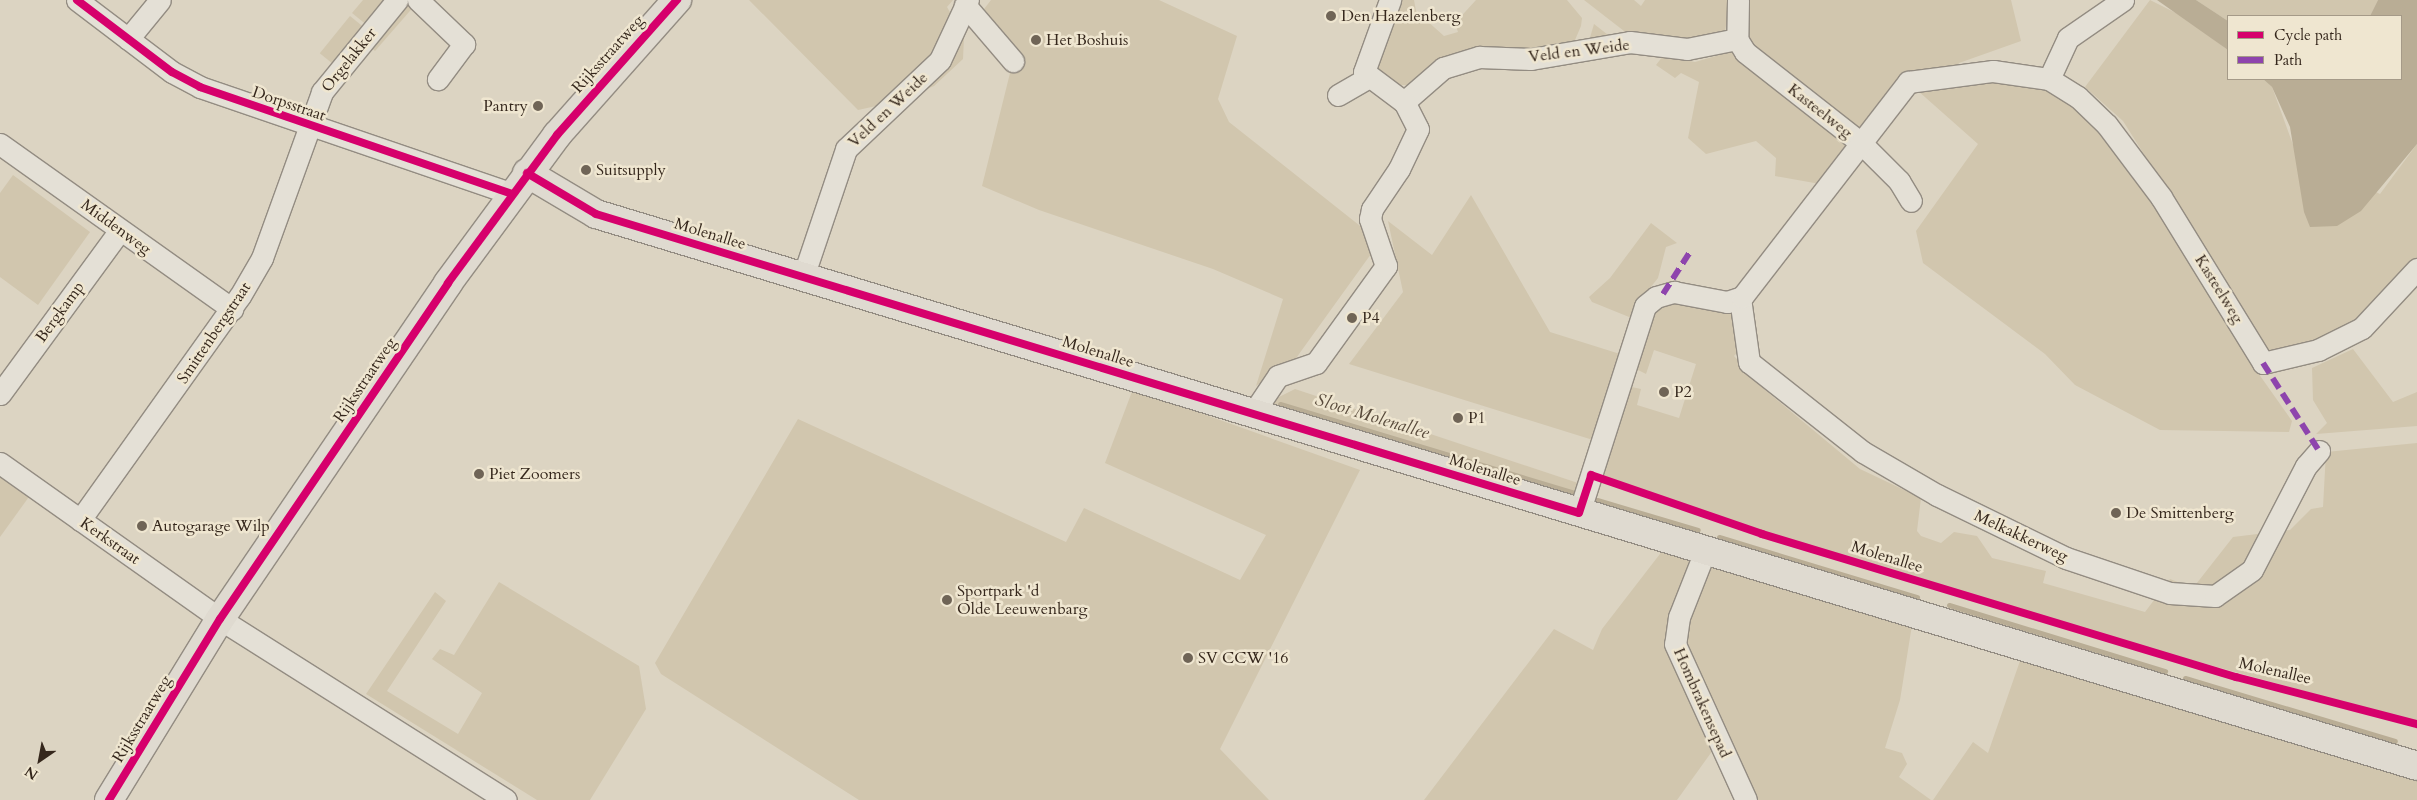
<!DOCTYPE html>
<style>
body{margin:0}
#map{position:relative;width:2417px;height:800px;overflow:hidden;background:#dcd4c2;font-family:Cardo,serif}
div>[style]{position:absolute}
.green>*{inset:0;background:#d1c6ae;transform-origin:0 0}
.water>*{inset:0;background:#b9ad95}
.stream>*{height:5px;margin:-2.5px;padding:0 2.5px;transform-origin:2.5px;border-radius:2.5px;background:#b9ad95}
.roads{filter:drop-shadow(1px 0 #938c82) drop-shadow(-1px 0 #938c82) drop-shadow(0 1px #938c82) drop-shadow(0 -1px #938c82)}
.minor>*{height:21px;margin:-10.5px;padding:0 10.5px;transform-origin:10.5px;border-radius:10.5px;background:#e4e0d6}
.major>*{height:28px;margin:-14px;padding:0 14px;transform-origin:14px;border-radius:14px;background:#dfdad0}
.quiet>*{height:6px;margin-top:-3px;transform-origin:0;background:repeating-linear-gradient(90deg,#8e44ad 0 12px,transparent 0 18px)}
.cycleway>*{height:8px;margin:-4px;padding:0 4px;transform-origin:4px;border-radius:4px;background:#d6006c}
.dots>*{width:14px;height:14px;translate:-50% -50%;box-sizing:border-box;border:2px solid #efe6d0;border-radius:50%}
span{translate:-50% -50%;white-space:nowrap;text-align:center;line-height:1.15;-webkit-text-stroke:5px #efe6d0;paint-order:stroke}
.poi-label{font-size:16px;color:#35271c}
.left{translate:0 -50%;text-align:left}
.right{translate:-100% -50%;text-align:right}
.street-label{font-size:16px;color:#35271c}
.water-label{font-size:18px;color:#584a3b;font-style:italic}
.legend{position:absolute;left:2227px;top:15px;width:175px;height:65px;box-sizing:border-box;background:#efe6d0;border:1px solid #a59a88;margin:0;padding:6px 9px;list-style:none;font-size:15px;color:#35271c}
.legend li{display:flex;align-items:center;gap:10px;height:25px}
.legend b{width:25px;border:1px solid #a59a88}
.north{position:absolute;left:15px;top:735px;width:50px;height:50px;-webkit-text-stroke:4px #efe6d0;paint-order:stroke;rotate:213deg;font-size:14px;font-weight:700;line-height:20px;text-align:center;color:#35271c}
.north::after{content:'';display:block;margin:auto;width:18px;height:22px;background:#35271c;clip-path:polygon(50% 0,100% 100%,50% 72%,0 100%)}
</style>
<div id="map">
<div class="green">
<div style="clip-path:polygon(363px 0,389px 0,368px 26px,352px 13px)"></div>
<div style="clip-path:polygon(749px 0,953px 0,947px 7px,964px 37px,963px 59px,934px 86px,899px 101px,858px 110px)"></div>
<div style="clip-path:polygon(991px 0,1159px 0,1237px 36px,1218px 99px,1229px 122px,1369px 233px,1371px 254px,1294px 361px,1256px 386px,1283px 299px,1213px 269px,1039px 210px,982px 186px,1012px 65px,971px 26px)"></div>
<div style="clip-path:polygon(1395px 0,1414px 0,1416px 11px,1444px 36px,1458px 32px,1455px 23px,1476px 0,1567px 0,1582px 18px,1581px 26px,1575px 40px,1566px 45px,1412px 85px,1387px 85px,1372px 70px)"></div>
<div style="clip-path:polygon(1584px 0,1634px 0,1641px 6px,1645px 0,1730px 0,1725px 32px,1683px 43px,1652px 41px,1624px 31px)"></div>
<div style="clip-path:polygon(1743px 0,2011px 0,2021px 41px,1959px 63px,1957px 67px,1914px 73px,1860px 133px,1748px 49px)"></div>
<div style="clip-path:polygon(2150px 0,2184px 17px,2228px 50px,2228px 79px,2263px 79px,2272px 87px,2296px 153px,2380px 194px,2417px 144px,2417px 257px,2400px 281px,2348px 330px,2272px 357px,2123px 121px,2085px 87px)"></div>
<div style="clip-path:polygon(2196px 0,2378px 0,2370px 16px,2228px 16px,2228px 21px)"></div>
<div style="clip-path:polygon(405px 4px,416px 4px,375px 51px,368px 45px)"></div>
<div style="left:350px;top:16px;width:19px;height:48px;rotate:39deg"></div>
<div style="clip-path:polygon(1594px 24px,1612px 38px,1589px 41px)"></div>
<div style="clip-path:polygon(1730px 52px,1851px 145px,1820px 184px,1775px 176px,1776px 158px,1756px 141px,1706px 154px,1688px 138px,1699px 82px,1681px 73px,1675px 78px,1656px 65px,1663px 56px,1695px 62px)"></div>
<div style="clip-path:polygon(1994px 79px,2060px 91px,2137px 171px,2256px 370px,2292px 421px,2289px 432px,2160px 430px,2075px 385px,2045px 354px,1923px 263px,1916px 231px,1978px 144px,1917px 90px)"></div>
<div style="clip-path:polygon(13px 175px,90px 232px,38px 305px,0 277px,0 193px)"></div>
<div style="clip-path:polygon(1471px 195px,1550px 332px,1620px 354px,1593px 440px,1349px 364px,1403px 292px,1388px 221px,1432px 255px)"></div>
<div style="clip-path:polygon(1651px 223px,1677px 243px,1666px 247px,1658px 278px,1642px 298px,1634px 319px,1592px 302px,1589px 297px,1610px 278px)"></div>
<div style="clip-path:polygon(1667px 300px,1740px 310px,1748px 340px,1734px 356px,1765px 390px,1860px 469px,1921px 498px,1917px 531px,1921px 536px,1941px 543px,1954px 532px,1977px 536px,1992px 558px,2046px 571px,2043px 583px,2145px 612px,2170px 579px,2193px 588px,2233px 537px,2290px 530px,2311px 509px,2323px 507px,2326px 452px,2417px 443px,2417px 722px,1981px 602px,1600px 480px,1627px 386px,1641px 389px,1637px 405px,1679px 418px,1696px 364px,1654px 350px,1646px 374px,1632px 367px,1653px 310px)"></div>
<div style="clip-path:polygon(2353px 349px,2393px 402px,2417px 392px,2417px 426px,2316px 434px,2327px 423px,2313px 400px,2312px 368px)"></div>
<div style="clip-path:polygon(1133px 389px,1360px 470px,1220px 749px,1269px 800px,859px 800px,661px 674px,655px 663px,798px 419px,1066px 542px,1084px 508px,1240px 580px,1266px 535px,1105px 463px)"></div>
<div style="clip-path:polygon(1295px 389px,1578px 483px,1572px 501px,1265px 404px)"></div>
<div style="clip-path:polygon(0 472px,31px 494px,0 537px)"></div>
<div style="clip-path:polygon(1663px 550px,1690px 558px,1670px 618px,1670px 659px,1713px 750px,1677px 800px,1424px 800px,1554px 629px,1593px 650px,1602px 629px)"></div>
<div style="clip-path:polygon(1708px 564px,1912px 625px,1900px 700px,1885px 748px,1902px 753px,1907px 764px,1899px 777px,1931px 800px,1751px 800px,1697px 683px,1683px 634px)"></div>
<div style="clip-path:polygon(499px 582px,639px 666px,646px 709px,590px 800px,537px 800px,366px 694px,435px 592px,446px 601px,387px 691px,458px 734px,482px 693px,432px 659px,440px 649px,454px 655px)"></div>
<div style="clip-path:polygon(2021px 658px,2417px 777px,2417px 800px,1933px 800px,1973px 742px,1988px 753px)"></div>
</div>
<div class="water">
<div style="clip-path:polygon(2157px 0,2196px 0,2228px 21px,2228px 50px)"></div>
<div style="clip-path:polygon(2378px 0,2417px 0,2417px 144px,2361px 211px,2337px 226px,2310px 227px,2304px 212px,2290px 127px,2272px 87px,2263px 79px,2401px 79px,2401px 16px,2370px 16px)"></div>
</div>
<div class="stream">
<div style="left:1280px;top:404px;width:305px;rotate:16.8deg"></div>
<div style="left:1597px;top:500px;width:105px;rotate:16.5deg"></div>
<div style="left:1719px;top:537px;width:207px;rotate:16.9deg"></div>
<div style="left:1949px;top:605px;width:226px;rotate:17deg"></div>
<div style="left:2185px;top:678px;width:219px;rotate:16.7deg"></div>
</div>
<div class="roads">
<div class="minor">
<div style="left:77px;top:0;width:119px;rotate:37.2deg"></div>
<div style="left:172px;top:72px;width:32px;rotate:28deg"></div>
<div style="left:200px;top:87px;width:330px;rotate:18.9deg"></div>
<div style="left:418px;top:0;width:64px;rotate:43.7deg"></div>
<div style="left:464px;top:44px;width:44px;rotate:126.6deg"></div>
<div style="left:1738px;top:0;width:39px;rotate:91deg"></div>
<div style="left:1737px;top:39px;width:15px;rotate:58deg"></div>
<div style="left:1745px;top:52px;width:147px;rotate:38.1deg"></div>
<div style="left:1861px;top:143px;width:54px;rotate:45deg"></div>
<div style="left:1899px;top:181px;width:23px;rotate:59deg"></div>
<div style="left:965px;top:5px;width:74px;rotate:49.4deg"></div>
<div style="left:128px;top:39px;width:50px;rotate:-50.6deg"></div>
<div style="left:2049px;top:79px;width:45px;rotate:-65.1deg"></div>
<div style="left:2068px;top:38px;width:67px;rotate:-34.6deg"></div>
<div style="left:1338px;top:95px;width:34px;rotate:-30deg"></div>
<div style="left:1404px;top:102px;width:52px;rotate:-41.1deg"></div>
<div style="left:1443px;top:68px;width:38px;rotate:-17deg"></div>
<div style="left:1479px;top:57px;width:52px;rotate:2.2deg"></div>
<div style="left:1531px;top:59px;width:100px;rotate:-9.7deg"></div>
<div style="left:1630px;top:42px;width:57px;rotate:7deg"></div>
<div style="left:1687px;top:49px;width:51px;rotate:-11.3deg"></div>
<div style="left:0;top:144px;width:285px;rotate:35.4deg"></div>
<div style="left:803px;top:277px;width:135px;rotate:-71.4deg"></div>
<div style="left:846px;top:149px;width:129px;rotate:-43.4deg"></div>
<div style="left:940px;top:60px;width:66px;rotate:-65deg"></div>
<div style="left:1740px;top:298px;width:65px;rotate:82deg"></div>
<div style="left:1749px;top:362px;width:145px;rotate:38.3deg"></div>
<div style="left:1863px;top:452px;width:86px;rotate:30.2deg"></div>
<div style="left:1937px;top:495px;width:144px;rotate:26deg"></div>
<div style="left:2066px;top:558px;width:110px;rotate:18.6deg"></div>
<div style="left:2170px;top:593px;width:45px;rotate:3.8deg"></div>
<div style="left:2215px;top:596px;width:45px;rotate:-35.1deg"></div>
<div style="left:2252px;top:570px;width:117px;rotate:-62.6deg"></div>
<div style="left:2306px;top:466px;width:20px;rotate:-49deg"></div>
<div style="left:0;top:394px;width:203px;rotate:-53.8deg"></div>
<div style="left:1253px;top:413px;width:45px;rotate:-56deg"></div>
<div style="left:1278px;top:376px;width:40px;rotate:-18.9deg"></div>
<div style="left:1316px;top:363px;width:120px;rotate:-54.2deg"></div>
<div style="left:1386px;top:266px;width:50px;rotate:-108.8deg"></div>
<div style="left:1370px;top:219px;width:10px;rotate:-79deg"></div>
<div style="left:1372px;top:209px;width:48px;rotate:-56deg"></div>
<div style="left:1399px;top:169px;width:44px;rotate:-64.6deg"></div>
<div style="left:1418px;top:129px;width:30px;rotate:-117deg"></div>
<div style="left:1404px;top:102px;width:50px;rotate:-143.1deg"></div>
<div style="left:1364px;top:72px;width:77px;rotate:-70.1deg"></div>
<div style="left:0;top:463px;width:270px;rotate:35.3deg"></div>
<div style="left:220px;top:619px;width:338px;rotate:32.3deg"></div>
<div style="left:1579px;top:513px;width:217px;rotate:-72.3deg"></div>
<div style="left:1645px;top:306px;width:14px;rotate:-39deg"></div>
<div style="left:1656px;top:297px;width:19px;rotate:-16deg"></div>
<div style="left:1674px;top:292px;width:54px;rotate:10.7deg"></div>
<div style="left:1727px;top:302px;width:16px;rotate:-18deg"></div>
<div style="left:1742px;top:297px;width:272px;rotate:-52.3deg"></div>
<div style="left:1908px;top:82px;width:86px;rotate:-7.4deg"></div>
<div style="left:1993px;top:71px;width:57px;rotate:8.1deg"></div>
<div style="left:2049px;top:79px;width:34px;rotate:32deg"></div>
<div style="left:2078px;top:97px;width:40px;rotate:44deg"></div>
<div style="left:2107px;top:125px;width:90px;rotate:53.1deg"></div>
<div style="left:2161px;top:197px;width:195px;rotate:58.4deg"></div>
<div style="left:2263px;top:363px;width:57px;rotate:-13.3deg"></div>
<div style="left:2318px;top:350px;width:49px;rotate:-26.6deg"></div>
<div style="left:2362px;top:328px;width:81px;rotate:-47deg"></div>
<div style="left:80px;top:520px;width:275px;rotate:-54.5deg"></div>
<div style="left:240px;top:296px;width:44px;rotate:-59.9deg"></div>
<div style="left:262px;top:258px;width:177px;rotate:-70.1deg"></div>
<div style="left:322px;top:92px;width:119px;rotate:-50.8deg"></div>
<div style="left:1705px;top:551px;width:71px;rotate:111.5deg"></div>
<div style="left:1679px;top:617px;width:27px;rotate:98deg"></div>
<div style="left:1675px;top:644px;width:171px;rotate:65.5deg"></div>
</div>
<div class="major">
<div style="left:527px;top:173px;width:80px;rotate:30.7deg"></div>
<div style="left:596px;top:214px;width:1903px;rotate:16.86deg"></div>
<div style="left:109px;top:800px;width:212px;rotate:-58.5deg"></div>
<div style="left:220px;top:619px;width:406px;rotate:-55.8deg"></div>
<div style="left:448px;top:283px;width:184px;rotate:-53.6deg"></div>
<div style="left:557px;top:135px;width:181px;rotate:-48.4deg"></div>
</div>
</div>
<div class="quiet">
<div style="left:1663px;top:294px;width:50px;rotate:-57.3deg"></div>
<div style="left:2263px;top:363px;width:104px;rotate:57.5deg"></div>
</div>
<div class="cycleway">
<div style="left:77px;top:0;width:119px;rotate:37.2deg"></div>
<div style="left:172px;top:72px;width:32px;rotate:28deg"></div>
<div style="left:200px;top:87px;width:330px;rotate:18.9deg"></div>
<div style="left:527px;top:173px;width:80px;rotate:30.7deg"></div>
<div style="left:596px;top:214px;width:1027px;rotate:16.92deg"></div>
<div style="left:1579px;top:513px;width:40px;rotate:-72deg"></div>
<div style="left:1591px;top:475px;width:181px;rotate:19deg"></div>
<div style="left:1762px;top:534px;width:495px;rotate:16.8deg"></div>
<div style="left:2236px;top:677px;width:187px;rotate:14.6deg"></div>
<div style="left:109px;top:800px;width:212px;rotate:-58.5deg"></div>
<div style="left:220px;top:619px;width:406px;rotate:-55.8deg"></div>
<div style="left:448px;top:283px;width:184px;rotate:-53.6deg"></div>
<div style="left:557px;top:135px;width:181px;rotate:-48.4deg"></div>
</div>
<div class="dots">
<div style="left:1331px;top:16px;background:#6f6456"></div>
<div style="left:1036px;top:40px;background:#6f6456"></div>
<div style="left:538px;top:106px;background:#6f6456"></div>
<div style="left:586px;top:170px;background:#6f6456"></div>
<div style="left:1352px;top:318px;background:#6f6456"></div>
<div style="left:1664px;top:392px;background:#6f6456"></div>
<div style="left:1458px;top:418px;background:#6f6456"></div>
<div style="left:479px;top:474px;background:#6f6456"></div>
<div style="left:2116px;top:513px;background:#6f6456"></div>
<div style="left:142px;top:526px;background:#6f6456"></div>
<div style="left:947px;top:600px;background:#6f6456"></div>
<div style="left:1188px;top:658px;background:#6f6456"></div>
</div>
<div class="poi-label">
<span class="left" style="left:1341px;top:16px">Den Hazelenberg</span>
<span class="left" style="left:1046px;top:40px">Het Boshuis</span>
<span class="right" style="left:528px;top:106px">Pantry</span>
<span class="left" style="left:596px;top:170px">Suitsupply</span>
<span class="left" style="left:1362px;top:318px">P4</span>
<span class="left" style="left:1674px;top:392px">P2</span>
<span class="left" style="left:1468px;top:418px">P1</span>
<span class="left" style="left:489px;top:474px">Piet Zoomers</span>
<span class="left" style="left:2126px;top:513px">De Smittenberg</span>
<span class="left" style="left:152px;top:526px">Autogarage Wilp</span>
<span class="left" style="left:957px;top:600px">Sportpark 'd<br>Olde Leeuwenbarg</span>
<span class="left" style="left:1198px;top:658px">SV CCW '16</span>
</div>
<div class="street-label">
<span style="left:1579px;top:51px;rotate:-7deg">Veld en Weide</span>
<span style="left:608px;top:54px;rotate:-48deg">Rijksstraatweg</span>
<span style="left:349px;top:60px;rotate:-51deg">Orgelakker</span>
<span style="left:289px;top:104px;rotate:19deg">Dorpsstraat</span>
<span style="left:888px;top:110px;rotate:-43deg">Veld en Weide</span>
<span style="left:1820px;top:111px;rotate:38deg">Kasteelweg</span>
<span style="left:116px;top:227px;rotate:36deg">Middenweg</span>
<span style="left:710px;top:234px;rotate:17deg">Molenallee</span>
<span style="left:2219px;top:289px;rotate:58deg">Kasteelweg</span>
<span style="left:60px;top:312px;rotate:-54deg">Bergkamp</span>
<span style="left:214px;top:333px;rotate:-56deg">Smittenbergstraat</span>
<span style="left:1098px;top:352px;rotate:17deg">Molenallee</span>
<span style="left:365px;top:380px;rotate:-56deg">Rijksstraatweg</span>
<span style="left:1485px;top:470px;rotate:17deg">Molenallee</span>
<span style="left:2021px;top:536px;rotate:25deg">Melkakkerweg</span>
<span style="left:110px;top:541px;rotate:35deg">Kerkstraat</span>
<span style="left:1887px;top:557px;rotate:17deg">Molenallee</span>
<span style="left:2275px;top:671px;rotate:13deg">Molenallee</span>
<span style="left:1702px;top:703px;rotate:66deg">Hombrakensepad</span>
<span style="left:142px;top:719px;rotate:-59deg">Rijksstraatweg</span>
</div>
<div class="water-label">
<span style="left:1372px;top:417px;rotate:17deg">Sloot Molenallee</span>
</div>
<ul class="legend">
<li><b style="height:6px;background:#d6006c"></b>Cycle path</li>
<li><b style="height:6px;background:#8e44ad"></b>Path</li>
</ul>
<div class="north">N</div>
</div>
